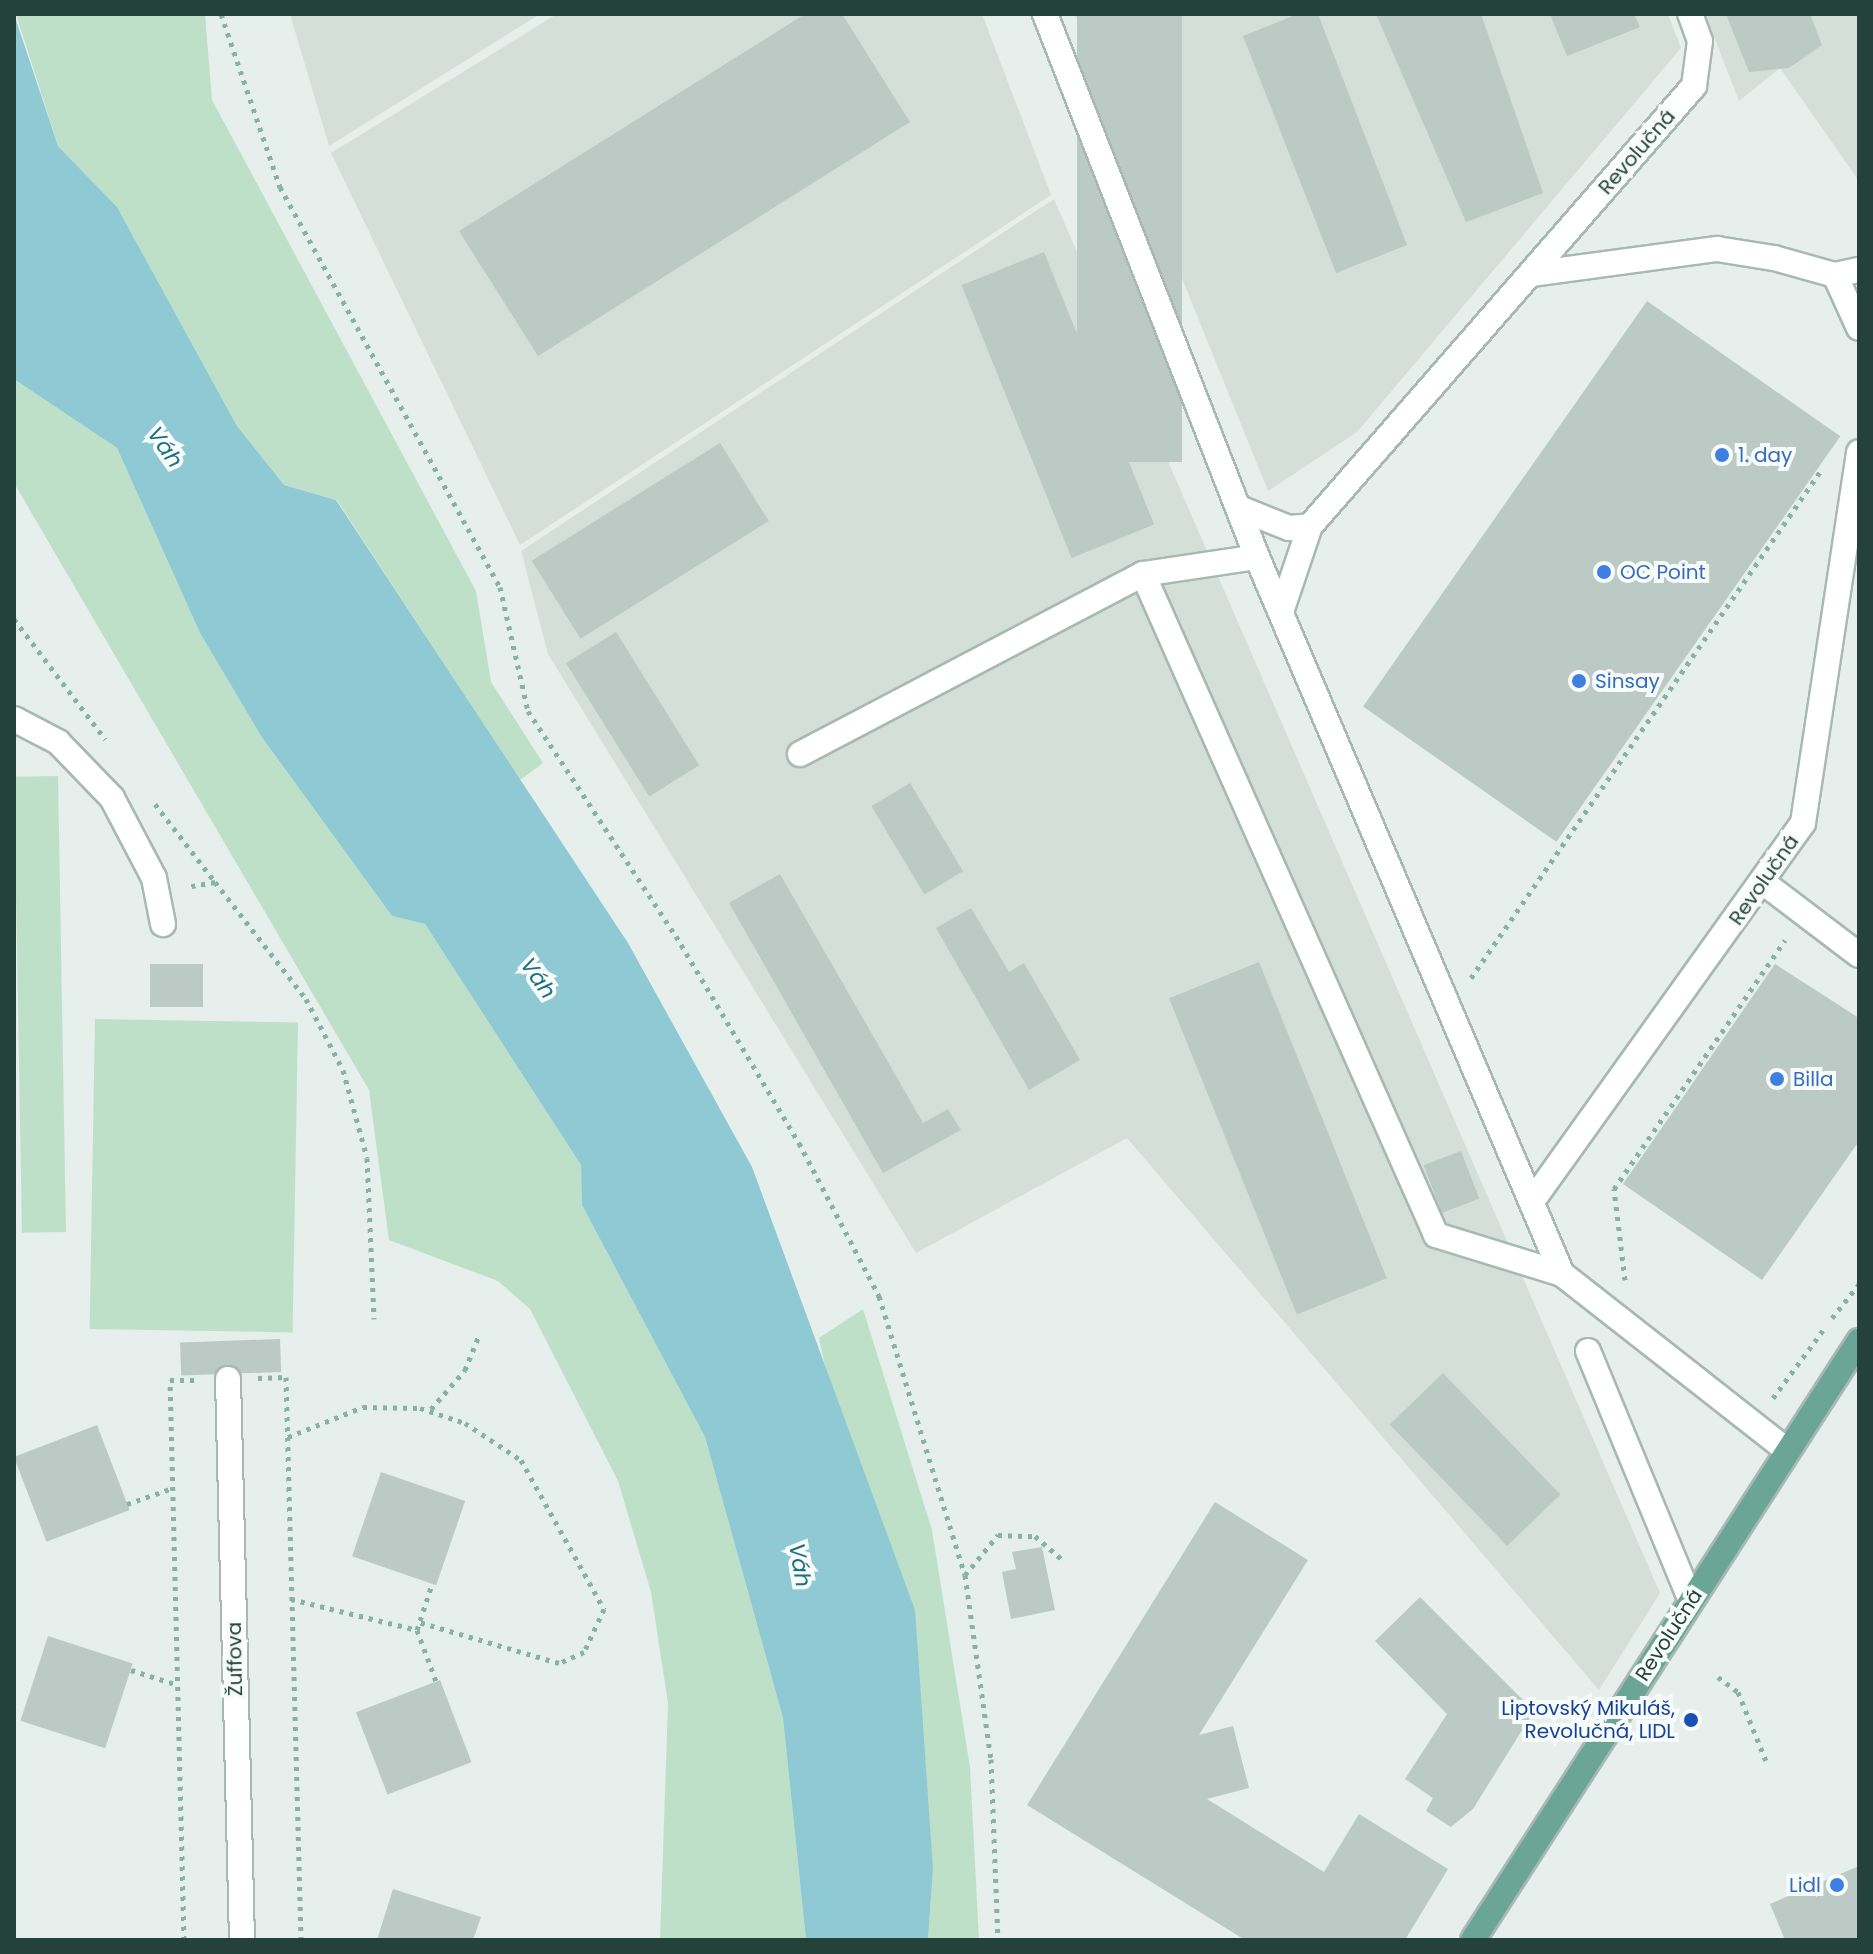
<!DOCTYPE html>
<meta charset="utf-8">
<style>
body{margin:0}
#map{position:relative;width:1873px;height:1954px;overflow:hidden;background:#e6efeb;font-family:Poppins,sans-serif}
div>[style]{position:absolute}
.built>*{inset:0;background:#d4dfda}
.green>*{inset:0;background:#bfe0c8;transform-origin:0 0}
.water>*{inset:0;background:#8ec9d4}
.building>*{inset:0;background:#bbcac4;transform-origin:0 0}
.path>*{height:5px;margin-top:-2.5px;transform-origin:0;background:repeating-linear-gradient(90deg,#86b3a5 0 4px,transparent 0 10px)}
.roads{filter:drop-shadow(2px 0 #a8b8b2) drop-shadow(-2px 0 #a8b8b2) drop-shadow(0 2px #a8b8b2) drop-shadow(0 -2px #a8b8b2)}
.minor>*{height:24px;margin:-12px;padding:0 12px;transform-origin:12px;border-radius:12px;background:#fff}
.major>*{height:24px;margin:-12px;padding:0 12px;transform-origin:12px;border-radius:12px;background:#6aa596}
.dots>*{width:22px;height:22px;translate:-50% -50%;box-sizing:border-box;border:4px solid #f7fbf9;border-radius:50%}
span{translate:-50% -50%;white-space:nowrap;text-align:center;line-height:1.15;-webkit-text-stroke:8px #f7fbf9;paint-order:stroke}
.street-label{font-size:20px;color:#24423a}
.shop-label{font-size:20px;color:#366cbe}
.left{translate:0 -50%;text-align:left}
.right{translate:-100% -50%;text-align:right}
.transit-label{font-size:20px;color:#164399}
.water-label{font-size:22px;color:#1c6f80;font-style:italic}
.frame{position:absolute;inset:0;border:16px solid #24423a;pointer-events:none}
</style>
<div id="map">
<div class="built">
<div style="clip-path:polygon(290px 14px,540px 14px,329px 146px)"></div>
<div style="clip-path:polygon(557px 14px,982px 14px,1051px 195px,520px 545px,331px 153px)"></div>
<div style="clip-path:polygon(1075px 14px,1668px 14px,1681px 48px,1357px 432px,1268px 491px)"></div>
<div style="clip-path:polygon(1705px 14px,1859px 14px,1859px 181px,1780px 68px,1739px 101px)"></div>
<div style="clip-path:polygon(1054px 199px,1660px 1593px,1599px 1690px,1127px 1138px,916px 1253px,548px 654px,521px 551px)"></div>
</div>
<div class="green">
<div style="clip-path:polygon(16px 14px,205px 14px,212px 100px,476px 591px,491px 682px,543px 763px,520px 780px,337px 500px,284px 485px,237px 426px,117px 207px,58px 146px)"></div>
<div style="clip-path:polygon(14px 379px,117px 448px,200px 633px,261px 736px,392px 916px,425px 924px,581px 1165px,582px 1205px,705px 1437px,783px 1718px,806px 1940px,660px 1940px,668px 1703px,651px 1592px,618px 1481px,530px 1309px,498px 1281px,389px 1240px,369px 1090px,14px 483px)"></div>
<div style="left:58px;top:776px;width:456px;height:44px;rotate:89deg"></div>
<div style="left:95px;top:1019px;width:203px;height:310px;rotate:1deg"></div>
<div style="clip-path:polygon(863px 1309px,932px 1530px,970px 1767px,979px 1940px,928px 1940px,933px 1869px,819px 1338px)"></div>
</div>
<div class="water">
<div style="clip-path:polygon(14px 14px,58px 146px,117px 207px,237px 426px,284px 485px,336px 500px,628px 943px,752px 1167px,915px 1610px,933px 1869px,928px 1940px,806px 1940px,783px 1718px,705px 1437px,582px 1205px,581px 1165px,425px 924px,392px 916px,261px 736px,200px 633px,117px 448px,14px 379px)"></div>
</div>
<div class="building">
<div style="clip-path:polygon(805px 14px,842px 14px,910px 122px,538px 356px,459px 231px)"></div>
<div style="left:1077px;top:14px;width:105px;height:448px"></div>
<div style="clip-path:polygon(1298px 14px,1318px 14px,1407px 245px,1336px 273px,1243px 36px)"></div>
<div style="clip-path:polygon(1376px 14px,1481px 14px,1543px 193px,1466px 222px)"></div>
<div style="clip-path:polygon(1550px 14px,1634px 14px,1640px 27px,1567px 56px)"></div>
<div style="clip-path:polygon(1726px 14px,1810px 14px,1822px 45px,1789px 68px,1749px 72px)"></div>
<div style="left:1044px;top:252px;width:294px;height:89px;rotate:68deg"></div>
<div style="left:1647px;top:301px;width:236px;height:495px;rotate:35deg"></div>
<div style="left:720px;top:443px;width:92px;height:222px;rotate:58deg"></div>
<div style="left:616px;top:632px;width:157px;height:59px;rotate:58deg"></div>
<div style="left:910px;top:783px;width:103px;height:45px;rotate:59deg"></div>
<div style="clip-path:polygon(780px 874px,923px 1123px,948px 1109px,961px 1130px,883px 1173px,729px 903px)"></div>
<div style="clip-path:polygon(971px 908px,1009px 972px,1024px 963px,1080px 1060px,1029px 1090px,936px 928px)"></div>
<div style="left:1259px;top:962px;width:341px;height:97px;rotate:68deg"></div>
<div style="left:150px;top:964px;width:53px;height:43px"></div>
<div style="clip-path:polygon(1775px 964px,1859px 1018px,1859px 1141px,1762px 1280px,1623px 1184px)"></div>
<div style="left:1461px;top:1151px;width:51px;height:40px;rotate:69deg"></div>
<div style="left:280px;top:1339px;width:33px;height:100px;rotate:88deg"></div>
<div style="left:1443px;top:1373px;width:169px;height:74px;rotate:46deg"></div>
<div style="left:97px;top:1425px;width:91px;height:89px;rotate:69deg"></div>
<div style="left:381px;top:1472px;width:89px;height:89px;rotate:19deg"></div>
<div style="clip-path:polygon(1215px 1502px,1308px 1560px,1199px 1735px,1233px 1726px,1249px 1788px,1207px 1799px,1324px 1872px,1359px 1814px,1448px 1869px,1405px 1940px,1245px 1940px,1027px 1805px)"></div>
<div style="clip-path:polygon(1042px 1547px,1055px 1610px,1011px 1619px,1002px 1572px,1016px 1569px,1012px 1552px)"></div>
<div style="clip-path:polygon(1420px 1597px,1534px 1711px,1473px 1809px,1451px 1827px,1426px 1811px,1433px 1798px,1405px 1779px,1447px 1714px,1375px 1641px)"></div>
<div style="left:48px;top:1636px;width:89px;height:89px;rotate:18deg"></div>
<div style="left:440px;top:1680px;width:88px;height:90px;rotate:69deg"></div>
<div style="clip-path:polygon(1859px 1866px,1859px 1940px,1785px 1940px,1770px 1904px)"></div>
<div style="clip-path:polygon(393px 1889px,481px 1917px,473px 1940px,377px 1940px)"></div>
</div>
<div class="path">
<div style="left:221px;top:14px;width:183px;rotate:71.2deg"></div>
<div style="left:280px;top:187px;width:457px;rotate:61.2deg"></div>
<div style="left:500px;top:587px;width:127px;rotate:77.3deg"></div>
<div style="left:528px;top:711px;width:269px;rotate:56.7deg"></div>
<div style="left:676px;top:936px;width:241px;rotate:59.3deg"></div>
<div style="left:799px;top:1143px;width:173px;rotate:62.4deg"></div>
<div style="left:879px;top:1296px;width:292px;rotate:72.9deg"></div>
<div style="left:965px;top:1575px;width:186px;rotate:82deg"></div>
<div style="left:991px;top:1759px;width:181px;rotate:87.8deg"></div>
<div style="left:14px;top:619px;width:151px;rotate:52.8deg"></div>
<div style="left:155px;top:804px;width:98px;rotate:52.4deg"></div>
<div style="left:215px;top:882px;width:28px;rotate:170deg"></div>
<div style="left:215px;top:882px;width:148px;rotate:52.1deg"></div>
<div style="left:306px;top:999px;width:80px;rotate:62.5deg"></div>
<div style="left:343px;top:1070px;width:91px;rotate:74.7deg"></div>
<div style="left:367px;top:1158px;width:161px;rotate:87.5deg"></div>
<div style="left:1471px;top:978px;width:618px;rotate:-55.41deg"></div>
<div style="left:1625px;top:1280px;width:92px;rotate:-96.9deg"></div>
<div style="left:1614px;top:1189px;width:302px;rotate:-55.5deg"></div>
<div style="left:1832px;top:1318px;width:43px;rotate:-51.5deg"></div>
<div style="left:258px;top:1378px;width:28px;rotate:-2deg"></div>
<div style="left:286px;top:1377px;width:563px;rotate:88.47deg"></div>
<div style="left:1773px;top:1398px;width:89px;rotate:-53.6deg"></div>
<div style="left:431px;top:1409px;width:52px;rotate:-48.9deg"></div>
<div style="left:465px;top:1370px;width:38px;rotate:-68deg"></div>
<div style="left:288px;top:1437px;width:81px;rotate:-21.8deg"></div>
<div style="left:363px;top:1407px;width:57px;rotate:1deg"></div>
<div style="left:420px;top:1408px;width:47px;rotate:18.4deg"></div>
<div style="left:465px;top:1423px;width:67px;rotate:33.5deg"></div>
<div style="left:521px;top:1460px;width:171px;rotate:60.9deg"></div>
<div style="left:604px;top:1609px;width:47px;rotate:114.9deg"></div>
<div style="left:584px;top:1652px;width:27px;rotate:156deg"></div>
<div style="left:559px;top:1663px;width:146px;rotate:-163.7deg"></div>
<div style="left:127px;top:1504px;width:49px;rotate:-19.2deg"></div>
<div style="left:965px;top:1575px;width:52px;rotate:-50.5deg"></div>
<div style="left:998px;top:1535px;width:37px;rotate:2deg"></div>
<div style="left:1035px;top:1536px;width:38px;rotate:41deg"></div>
<div style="left:291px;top:1599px;width:130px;rotate:13.8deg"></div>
<div style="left:417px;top:1630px;width:54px;rotate:69.6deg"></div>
<div style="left:417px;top:1630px;width:48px;rotate:-71.9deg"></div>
<div style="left:131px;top:1670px;width:49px;rotate:17.7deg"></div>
<div style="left:1718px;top:1677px;width:25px;rotate:37deg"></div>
<div style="left:1738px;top:1692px;width:74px;rotate:67.9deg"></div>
<div style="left:184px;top:1940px;width:560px;rotate:-91.43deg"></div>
<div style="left:170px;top:1380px;width:26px"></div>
</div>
<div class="roads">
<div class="minor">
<div style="left:1045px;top:14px;width:583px;rotate:68.67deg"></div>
<div style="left:1257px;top:557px;width:779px;rotate:66.96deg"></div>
<div style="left:1531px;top:274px;width:188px;rotate:-7.7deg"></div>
<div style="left:1717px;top:249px;width:58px;rotate:9deg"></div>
<div style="left:1774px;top:258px;width:63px;rotate:15.6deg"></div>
<div style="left:1835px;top:275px;width:58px;rotate:65.6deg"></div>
<div style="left:1835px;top:275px;width:25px;rotate:-12deg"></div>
<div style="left:1239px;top:508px;width:54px;rotate:21.8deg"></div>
<div style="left:1289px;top:528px;width:21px;rotate:-5deg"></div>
<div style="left:1257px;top:557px;width:115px;rotate:171.5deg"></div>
<div style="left:1143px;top:574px;width:723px;rotate:66.09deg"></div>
<div style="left:1436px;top:1235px;width:132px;rotate:17.2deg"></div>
<div style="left:1562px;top:1274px;width:283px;rotate:38.1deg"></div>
<div style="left:1281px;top:612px;width:91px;rotate:-71.4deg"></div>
<div style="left:1310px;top:526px;width:584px;rotate:-48.89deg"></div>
<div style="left:1694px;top:86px;width:45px;rotate:-82.4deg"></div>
<div style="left:1700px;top:41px;width:29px;rotate:-110deg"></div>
<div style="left:14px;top:719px;width:50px;rotate:27.6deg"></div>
<div style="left:58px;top:742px;width:78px;rotate:46deg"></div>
<div style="left:112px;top:798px;width:90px;rotate:62.3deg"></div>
<div style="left:154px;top:878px;width:47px;rotate:78.9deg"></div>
<div style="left:800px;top:754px;width:387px;rotate:-27.7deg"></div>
<div style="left:1764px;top:883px;width:119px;rotate:37.2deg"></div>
<div style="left:1533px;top:1200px;width:464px;rotate:-54.4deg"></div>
<div style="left:1803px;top:823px;width:375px;rotate:-81.4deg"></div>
<div style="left:1588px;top:1351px;width:270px;rotate:67.6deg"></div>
<div style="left:228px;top:1379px;width:561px;rotate:88.57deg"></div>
</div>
<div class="major">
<div style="left:1473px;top:1940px;width:713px;rotate:-57.2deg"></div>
</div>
</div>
<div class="dots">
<div style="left:1722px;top:455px;background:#3f7fe0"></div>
<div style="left:1604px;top:572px;background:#3f7fe0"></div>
<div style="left:1579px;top:681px;background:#3f7fe0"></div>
<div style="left:1777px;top:1079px;background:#3f7fe0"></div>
<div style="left:1691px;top:1720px;background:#1a4fb4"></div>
<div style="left:1837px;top:1885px;background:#3f7fe0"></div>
</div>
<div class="street-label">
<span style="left:1637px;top:152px;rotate:-49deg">Revolučná</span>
<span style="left:1764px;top:880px;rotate:-55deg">Revolučná</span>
<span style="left:1669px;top:1635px;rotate:-57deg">Revolučná</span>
<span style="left:235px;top:1659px;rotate:-91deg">Žuffova</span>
</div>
<div class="shop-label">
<span class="left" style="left:1738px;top:455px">1. day</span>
<span class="left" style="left:1620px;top:572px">OC Point</span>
<span class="left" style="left:1595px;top:681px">Sinsay</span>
<span class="left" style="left:1793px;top:1079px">Billa</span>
<span class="right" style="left:1821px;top:1885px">Lidl</span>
</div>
<div class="transit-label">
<span class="right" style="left:1675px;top:1720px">Liptovský Mikuláš,<br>Revolučná, LIDL</span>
</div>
<div class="water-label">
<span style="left:165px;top:447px;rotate:55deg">Váh</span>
<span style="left:538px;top:978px;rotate:55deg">Váh</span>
<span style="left:800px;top:1565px;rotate:80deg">Váh</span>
</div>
<div class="frame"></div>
</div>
